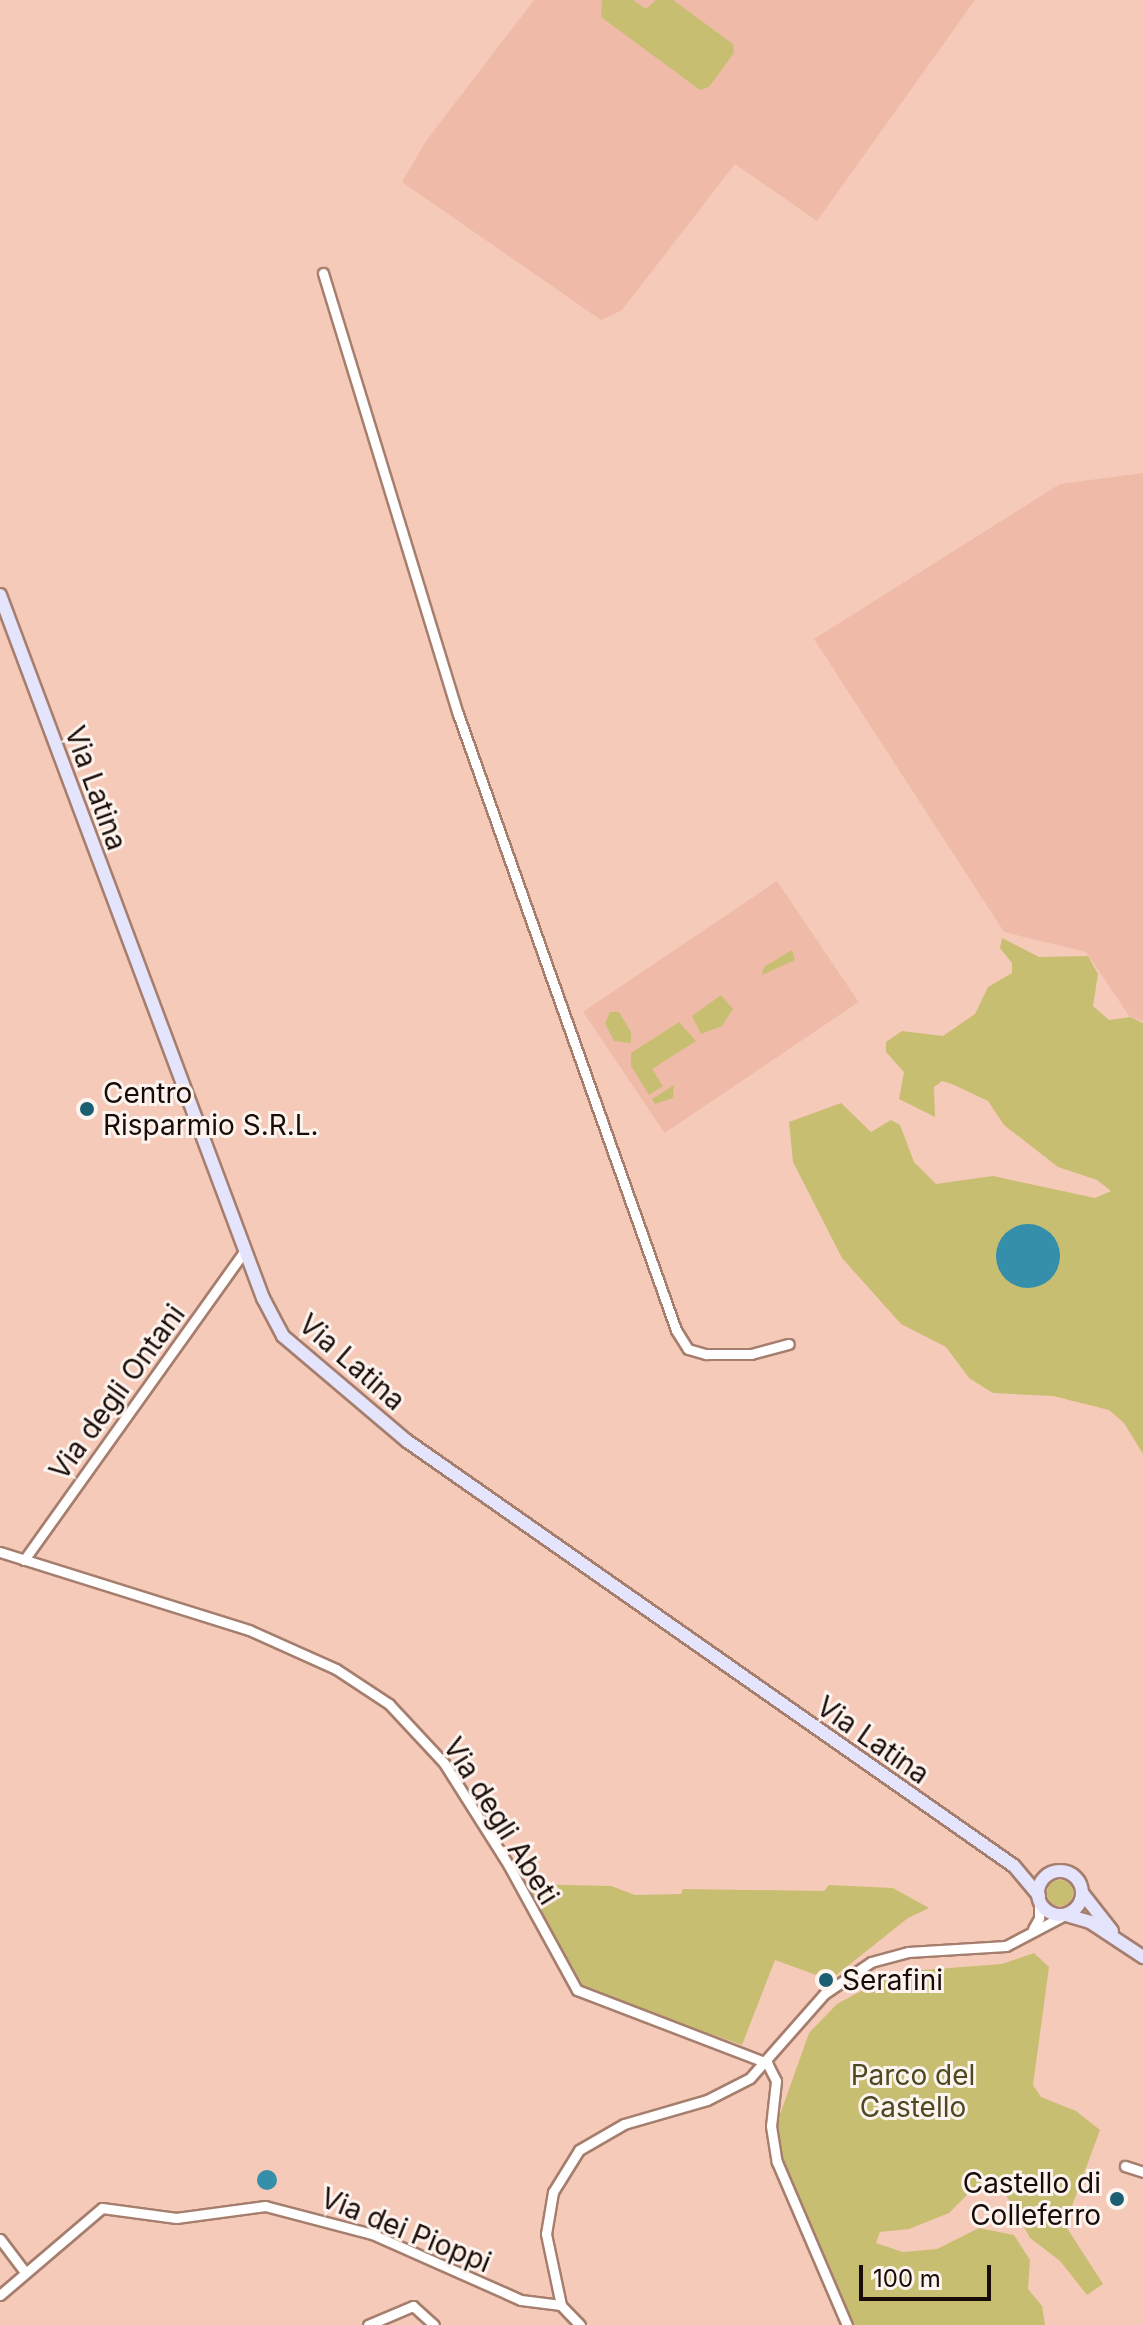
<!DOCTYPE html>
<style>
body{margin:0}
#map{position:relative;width:1143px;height:2325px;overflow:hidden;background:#f6cab8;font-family:Inter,sans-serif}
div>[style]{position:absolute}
.built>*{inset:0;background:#efbba8;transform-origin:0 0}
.green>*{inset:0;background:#c7be72}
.round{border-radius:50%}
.water>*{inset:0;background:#358eaa}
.roads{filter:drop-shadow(2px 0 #a67e6e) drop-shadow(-2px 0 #a67e6e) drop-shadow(0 2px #a67e6e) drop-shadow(0 -2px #a67e6e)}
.street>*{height:9px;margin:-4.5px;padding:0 4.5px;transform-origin:4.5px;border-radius:4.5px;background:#fff}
.secondary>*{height:12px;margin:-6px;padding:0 6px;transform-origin:6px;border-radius:6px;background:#e4e4fc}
.secondary>.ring{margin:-6px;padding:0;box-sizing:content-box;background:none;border:12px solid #e4e4fc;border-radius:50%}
.dots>*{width:22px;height:22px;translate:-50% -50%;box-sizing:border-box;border:4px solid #fdf4f0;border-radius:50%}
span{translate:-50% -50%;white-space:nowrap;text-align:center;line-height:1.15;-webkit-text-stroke:6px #fdf4f0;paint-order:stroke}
.street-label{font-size:28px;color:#190b06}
.poi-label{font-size:28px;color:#190b06}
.left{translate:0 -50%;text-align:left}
.right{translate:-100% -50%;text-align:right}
.park-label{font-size:28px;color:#4c4820}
.scale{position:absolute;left:859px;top:2265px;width:132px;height:36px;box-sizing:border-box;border:4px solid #190b06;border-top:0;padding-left:10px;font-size:24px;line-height:28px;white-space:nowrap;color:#190b06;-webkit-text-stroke:6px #fdf4f0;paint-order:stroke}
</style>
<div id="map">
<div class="built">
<div style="clip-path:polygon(534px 0,975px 0,817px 221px,735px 164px,622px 310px,601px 320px,402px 182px,426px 141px)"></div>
<div style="clip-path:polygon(1143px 473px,1143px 1021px,1130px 1017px,1086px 952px,1004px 932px,814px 639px,1060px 484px)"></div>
<div style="left:777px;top:881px;width:146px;height:234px;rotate:56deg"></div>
</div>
<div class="green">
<div style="clip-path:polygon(633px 0,646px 9px,656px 0,673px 0,733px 44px,734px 53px,709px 87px,700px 90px,601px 17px,602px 0)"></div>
<div style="clip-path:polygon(1002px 938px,1039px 957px,1088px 956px,1098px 974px,1093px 1006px,1109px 1020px,1130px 1017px,1143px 1023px,1143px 1454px,1124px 1423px,1109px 1410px,1053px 1396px,993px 1393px,969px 1378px,946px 1347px,901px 1324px,842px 1258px,793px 1162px,789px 1122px,841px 1103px,871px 1132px,891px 1120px,900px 1125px,914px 1162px,936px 1184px,993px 1176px,1095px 1198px,1111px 1191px,1097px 1180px,1058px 1167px,1004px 1125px,988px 1101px,952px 1084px,942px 1081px,934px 1087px,935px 1117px,899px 1099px,904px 1072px,886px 1052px,886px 1042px,902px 1031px,943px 1036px,975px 1014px,988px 987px,1012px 973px,1012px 963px,1000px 948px)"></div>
<div style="clip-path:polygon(792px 950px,795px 960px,762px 975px,764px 967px)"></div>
<div style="clip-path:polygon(721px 995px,733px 1009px,722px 1026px,701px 1034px,692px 1016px)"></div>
<div style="clip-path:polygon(610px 1012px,619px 1012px,631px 1032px,631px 1043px,614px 1041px,605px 1023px)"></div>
<div style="clip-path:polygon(679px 1022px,696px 1041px,652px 1069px,663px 1086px,649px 1095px,631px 1066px,631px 1053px)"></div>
<div style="clip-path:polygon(674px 1085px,673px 1098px,655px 1104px,652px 1099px)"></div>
<div class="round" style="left:1047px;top:1880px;width:26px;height:26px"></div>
<div style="clip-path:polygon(527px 1884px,611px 1886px,635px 1895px,681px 1894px,683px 1889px,824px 1891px,829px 1885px,893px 1888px,929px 1908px,908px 1918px,830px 1980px,775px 1960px,742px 2045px,585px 1990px)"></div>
<div style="clip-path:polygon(1034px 1953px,1049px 1967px,1033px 2085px,1041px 2097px,1076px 2111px,1100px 2130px,1065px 2225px,1103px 2284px,1087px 2295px,1060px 2261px,1030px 2238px,1002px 2188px,975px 2187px,949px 2213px,909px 2229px,880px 2232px,876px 2243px,903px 2252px,937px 2249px,979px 2228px,1014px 2235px,1030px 2260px,1028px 2289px,1042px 2306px,1045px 2325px,851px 2325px,777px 2146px,778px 2120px,809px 2033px,837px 2004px,896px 1972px,1002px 1964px)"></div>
</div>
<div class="water">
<div class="round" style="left:996px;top:1224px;width:64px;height:64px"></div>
<div class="round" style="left:257px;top:2170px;width:20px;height:20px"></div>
</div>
<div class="roads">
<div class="street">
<div style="left:323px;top:273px;width:461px;rotate:73deg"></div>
<div style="left:458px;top:714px;width:653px;rotate:70.51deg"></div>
<div style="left:676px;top:1330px;width:22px;rotate:58deg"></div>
<div style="left:688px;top:1349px;width:19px;rotate:16deg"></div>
<div style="left:706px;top:1354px;width:45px"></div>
<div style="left:751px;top:1354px;width:39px;rotate:-15deg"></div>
<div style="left:0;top:1552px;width:261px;rotate:17.4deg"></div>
<div style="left:249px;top:1630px;width:95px;rotate:24.1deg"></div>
<div style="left:336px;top:1669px;width:64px;rotate:33.4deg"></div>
<div style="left:389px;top:1704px;width:81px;rotate:47deg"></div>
<div style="left:444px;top:1763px;width:122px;rotate:57.7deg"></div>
<div style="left:509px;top:1866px;width:141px;rotate:61.3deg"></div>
<div style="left:577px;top:1990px;width:204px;rotate:21deg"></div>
<div style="left:767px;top:2063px;width:20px;rotate:63deg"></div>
<div style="left:776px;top:2081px;width:45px;rotate:96.3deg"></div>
<div style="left:771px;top:2126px;width:36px;rotate:81deg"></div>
<div style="left:777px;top:2162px;width:177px;rotate:66.8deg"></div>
<div style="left:24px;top:1560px;width:381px;rotate:-54.5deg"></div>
<div style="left:1033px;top:1929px;width:13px;rotate:-61deg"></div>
<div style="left:1039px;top:1918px;width:22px;rotate:-90deg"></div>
<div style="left:1125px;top:2166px;width:19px;rotate:18deg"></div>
<div style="left:0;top:2239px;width:41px;rotate:52.9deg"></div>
<div style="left:0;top:2295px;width:134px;rotate:-40.5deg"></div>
<div style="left:102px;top:2208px;width:75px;rotate:7.7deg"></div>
<div style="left:176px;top:2218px;width:90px;rotate:-7.7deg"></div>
<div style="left:265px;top:2206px;width:111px;rotate:14.7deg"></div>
<div style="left:372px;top:2234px;width:163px;rotate:23.9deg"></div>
<div style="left:521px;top:2300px;width:40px;rotate:7.1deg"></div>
<div style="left:368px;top:2325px;width:49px;rotate:-22.9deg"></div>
<div style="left:413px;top:2306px;width:28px;rotate:42deg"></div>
<div style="left:580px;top:2325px;width:28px;rotate:-134deg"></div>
<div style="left:561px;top:2305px;width:73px;rotate:-101.9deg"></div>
<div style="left:546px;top:2234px;width:43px;rotate:-80.5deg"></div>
<div style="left:553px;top:2192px;width:49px;rotate:-58.2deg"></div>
<div style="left:579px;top:2150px;width:52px;rotate:-30deg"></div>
<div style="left:624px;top:2124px;width:86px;rotate:-16.1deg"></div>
<div style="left:707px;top:2100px;width:48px;rotate:-27.1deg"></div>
<div style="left:750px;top:2078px;width:112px;rotate:-48.6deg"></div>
<div style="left:824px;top:1994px;width:57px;rotate:-34.2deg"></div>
<div style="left:871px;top:1962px;width:38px;rotate:-15deg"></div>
<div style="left:908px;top:1952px;width:98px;rotate:-3.5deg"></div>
<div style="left:1006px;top:1946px;width:67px;rotate:-27.7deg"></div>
</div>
<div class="secondary">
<div style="left:0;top:595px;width:751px;rotate:69.49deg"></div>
<div style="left:263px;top:1298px;width:43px;rotate:62.2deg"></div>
<div style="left:283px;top:1336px;width:162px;rotate:40.3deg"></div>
<div style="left:407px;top:1441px;width:741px;rotate:35deg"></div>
<div style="left:1014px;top:1866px;width:39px;rotate:50deg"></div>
<div class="ring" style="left:1038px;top:1871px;width:32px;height:32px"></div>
<div style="left:1083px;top:1894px;width:47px;rotate:51.9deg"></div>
<div style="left:1066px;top:1915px;width:25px;rotate:16deg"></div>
<div style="left:1090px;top:1922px;width:64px;rotate:33.4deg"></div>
</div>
</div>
<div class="dots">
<div style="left:87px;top:1109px;background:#1c5e72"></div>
<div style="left:826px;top:1980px;background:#1c5e72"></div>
<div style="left:1117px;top:2199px;background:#1c5e72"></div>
</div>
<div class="street-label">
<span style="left:96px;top:788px;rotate:70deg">Via Latina</span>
<span style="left:352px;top:1362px;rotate:41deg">Via Latina</span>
<span style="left:117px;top:1392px;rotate:-54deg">Via degli Ontani</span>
<span style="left:873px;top:1740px;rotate:35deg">Via Latina</span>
<span style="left:501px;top:1821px;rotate:58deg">Via degli Abeti</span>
<span style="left:406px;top:2230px;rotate:22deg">Via dei Pioppi</span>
</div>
<div class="poi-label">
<span class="left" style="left:103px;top:1109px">Centro<br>Risparmio S.R.L.</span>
<span class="left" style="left:842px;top:1980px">Serafini</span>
<span class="right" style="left:1101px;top:2199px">Castello di<br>Colleferro</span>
</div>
<div class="park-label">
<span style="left:913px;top:2091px">Parco del<br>Castello</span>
</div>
<div class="scale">100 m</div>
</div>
